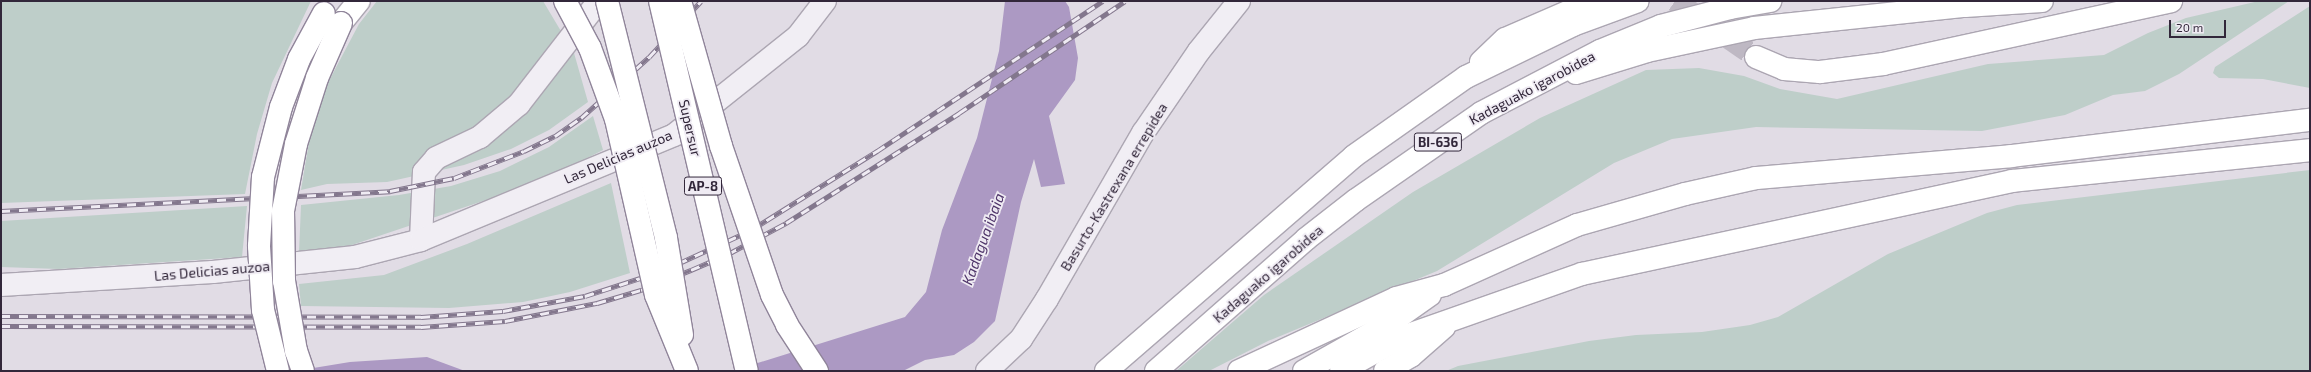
<!DOCTYPE html>
<style>
body{margin:0}
#map{position:relative;width:2311px;height:372px;overflow:hidden;background:#e1dce5;font-family:"Exo 2",sans-serif}
div>[style]{position:absolute}
.green>*{inset:0;background:#becec9}
.water>*{inset:0;background:#ac99c3}
.highway-tunnel>*{height:22px;margin-top:-11px;transform-origin:0;background:repeating-linear-gradient(90deg,#beb8c3 0 22px,transparent 0 33px)}
.roads{filter:drop-shadow(1px 0 #aca6b2) drop-shadow(-1px 0 #aca6b2) drop-shadow(0 1px #aca6b2) drop-shadow(0 -1px #aca6b2)}
.minor>*{height:22px;margin:-11px;padding:0 11px;transform-origin:11px;border-radius:11px;background:#f1eef4}
.highway>*{height:22px;margin:-11px;padding:0 11px;transform-origin:11px;border-radius:11px;background:#fff}
.rail>*{height:4.5px;margin-top:-2.25px;transform-origin:0;background:repeating-linear-gradient(90deg,#efebf3 0 9px,#83778d 0 18px);box-sizing:border-box;border-block:1px solid #83778d}
.bridges{filter:drop-shadow(1px 0 #90859a) drop-shadow(-1px 0 #90859a) drop-shadow(0 1px #90859a) drop-shadow(0 -1px #90859a)}
.highway-bridge>*{height:22px;margin:-11px;padding:0 11px;transform-origin:11px;border-radius:11px;background:#fff}
span{translate:-50% -50%;white-space:nowrap;text-align:center;line-height:1.15;-webkit-text-stroke:3.5px #efebf3;paint-order:stroke}
.shield-label span{padding:1px 3px;background:#efebf3;border:1px solid;border-radius:3px;-webkit-text-stroke-width:0}
.shield-label{font-size:13px;color:#32273a;font-weight:700}
.street-label{font-size:14px;color:#32273a}
.water-label{font-size:15px;color:#4f356a;font-style:italic}
.frame{position:absolute;inset:0;border:2px solid #32273a;pointer-events:none}
.scale{position:absolute;left:2169px;top:20px;width:57px;height:18px;box-sizing:border-box;border:2px solid #32273a;border-top:0;padding-left:5px;font-size:12px;line-height:14px;white-space:nowrap;color:#32273a;-webkit-text-stroke:3px #efebf3;paint-order:stroke}
</style>
<div id="map">
<div class="green">
<div style="clip-path:polygon(1px 1px,311px 1px,272px 83px,257px 134px,245px 194px,1px 203px)"></div>
<div style="clip-path:polygon(377px 1px,543px 1px,574px 53px,588px 102px,549px 130px,511px 149px,464px 165px,387px 182px,327px 184px,301px 190px,310px 136px,323px 92px,359px 24px)"></div>
<div style="clip-path:polygon(2259px 1px,2289px 1px,2179px 74px,2145px 91px,2113px 95px,2065px 115px,1982px 131px,1756px 127px,1672px 139px,1614px 163px,1437px 271px,1268px 341px,1209px 371px,1176px 371px,1264px 295px,1413px 192px,1540px 118px,1646px 70px,1699px 68px,1744px 76px,1780px 89px,1837px 99px,1988px 64px,2104px 55px,2148px 33px,2186px 18px)"></div>
<div style="clip-path:polygon(2310px 6px,2310px 88px,2263px 79px,2219px 78px,2213px 73px,2215px 67px)"></div>
<div style="clip-path:polygon(593px 116px,603px 150px,540px 182px,352px 245px,299px 253px,301px 205px,399px 195px,451px 186px,500px 171px,549px 147px)"></div>
<div style="clip-path:polygon(2310px 170px,2310px 371px,1446px 371px,1458px 366px,1589px 341px,1636px 335px,1702px 332px,1750px 325px,1778px 317px,1888px 254px,1987px 213px,2017px 205px)"></div>
<div style="clip-path:polygon(611px 183px,630px 273px,570px 292px,523px 302px,449px 308px,301px 306px,299px 284px,384px 275px,467px 244px)"></div>
<div style="clip-path:polygon(247px 206px,242px 257px,59px 269px,1px 267px,1px 221px)"></div>
</div>
<div class="water">
<div style="clip-path:polygon(1005px 1px,1065px 1px,1069px 7px,1078px 58px,1075px 80px,1049px 116px,1065px 184px,1041px 187px,1034px 159px,1021px 202px,995px 321px,974px 342px,954px 355px,925px 360px,903px 371px,732px 371px,905px 317px,926px 292px,942px 230px,977px 138px,999px 51px)"></div>
<div style="clip-path:polygon(427px 357px,465px 371px,295px 371px,350px 362px)"></div>
</div>
<div class="highway-tunnel">
<div style="left:1675px;top:1px;width:98px;rotate:34.7deg"></div>
</div>
<div class="roads">
<div class="minor">
<div style="left:421px;top:240px;width:68px;rotate:-87.5deg"></div>
<div style="left:424px;top:172px;width:18px;rotate:-49deg"></div>
<div style="left:436px;top:158px;width:49px;rotate:-25.5deg"></div>
<div style="left:480px;top:137px;width:51px;rotate:-40.2deg"></div>
<div style="left:519px;top:104px;width:130px;rotate:-52.2deg"></div>
<div style="left:1px;top:285px;width:212px;rotate:-3.5deg"></div>
<div style="left:213px;top:272px;width:143px;rotate:-6deg"></div>
<div style="left:355px;top:257px;width:68px;rotate:-14.4deg"></div>
<div style="left:421px;top:240px;width:274px;rotate:-22.5deg"></div>
<div style="left:674px;top:135px;width:159px;rotate:-38.6deg"></div>
<div style="left:798px;top:36px;width:44px;rotate:-52.4deg"></div>
<div style="left:987px;top:371px;width:47px;rotate:-43.3deg"></div>
<div style="left:1021px;top:339px;width:48px;rotate:-57deg"></div>
<div style="left:1047px;top:299px;width:192px;rotate:-60deg"></div>
<div style="left:1143px;top:133px;width:99px;rotate:-55.7deg"></div>
<div style="left:1199px;top:51px;width:64px;rotate:-51.3deg"></div>
</div>
<div class="highway">
<div style="left:341px;top:23px;width:28px;rotate:-51deg"></div>
<div style="left:1756px;top:57px;width:30px;rotate:23deg"></div>
<div style="left:1784px;top:69px;width:36px;rotate:5deg"></div>
<div style="left:1820px;top:72px;width:64px;rotate:-7.2deg"></div>
<div style="left:1883px;top:64px;width:295px;rotate:-12.3deg"></div>
<div style="left:1481px;top:62px;width:33px;rotate:-44deg"></div>
<div style="left:1505px;top:39px;width:96px;rotate:-23.4deg"></div>
<div style="left:1576px;top:73px;width:74px;rotate:-17.2deg"></div>
<div style="left:1647px;top:51px;width:109px;rotate:-12.1deg"></div>
<div style="left:1754px;top:28px;width:212px;rotate:-6deg"></div>
<div style="left:1965px;top:6px;width:77px;rotate:-3.7deg"></div>
<div style="left:1106px;top:371px;width:328px;rotate:-40.9deg"></div>
<div style="left:1354px;top:156px;width:137px;rotate:-35.2deg"></div>
<div style="left:1466px;top:77px;width:119px;rotate:-25.9deg"></div>
<div style="left:1573px;top:25px;width:69px;rotate:-20.3deg"></div>
<div style="left:1156px;top:371px;width:200px;rotate:-41.3deg"></div>
<div style="left:1306px;top:239px;width:63px;rotate:-38deg"></div>
<div style="left:1356px;top:200px;width:152px;rotate:-34.8deg"></div>
<div style="left:1481px;top:113px;width:134px;rotate:-27.5deg"></div>
<div style="left:1600px;top:51px;width:66px;rotate:-22.3deg"></div>
<div style="left:1661px;top:26px;width:71px;rotate:-14.6deg"></div>
<div style="left:1730px;top:8px;width:41px;rotate:-9.9deg"></div>
<div style="left:1239px;top:371px;width:173px;rotate:-24.9deg"></div>
<div style="left:1396px;top:298px;width:50px;rotate:-15.2deg"></div>
<div style="left:1444px;top:285px;width:146px;rotate:-24.3deg"></div>
<div style="left:1577px;top:225px;width:112px;rotate:-16deg"></div>
<div style="left:1685px;top:194px;width:73px;rotate:-12.7deg"></div>
<div style="left:1756px;top:178px;width:256px;rotate:-4.9deg"></div>
<div style="left:2011px;top:156px;width:301px;rotate:-6.9deg"></div>
<div style="left:1304px;top:371px;width:102px;rotate:-29.3deg"></div>
<div style="left:1393px;top:321px;width:45px;rotate:-35.1deg"></div>
<div style="left:1341px;top:371px;width:68px;rotate:-29.2deg"></div>
<div style="left:1400px;top:338px;width:193px;rotate:-19.4deg"></div>
<div style="left:1582px;top:274px;width:440px;rotate:-12.2deg"></div>
<div style="left:2012px;top:181px;width:300px;rotate:-5.9deg"></div>
<div style="left:1385px;top:371px;width:30px;rotate:-30deg"></div>
<div style="left:1411px;top:356px;width:44px;rotate:-41.3deg"></div>
</div>
</div>
<div class="rail">
<div style="left:1px;top:211px;width:390px;rotate:-2.9deg"></div>
<div style="left:390px;top:191px;width:65px;rotate:-11.5deg"></div>
<div style="left:454px;top:178px;width:75px;rotate:-21.1deg"></div>
<div style="left:524px;top:151px;width:34px;rotate:-26deg"></div>
<div style="left:555px;top:136px;width:32px;rotate:-35deg"></div>
<div style="left:581px;top:118px;width:91px;rotate:-41.9deg"></div>
<div style="left:649px;top:57px;width:76px;rotate:-47.1deg"></div>
<div style="left:1px;top:316px;width:420px;rotate:0.1deg"></div>
<div style="left:421px;top:317px;width:82px;rotate:-4.2deg"></div>
<div style="left:503px;top:311px;width:83px;rotate:-10.4deg"></div>
<div style="left:585px;top:296px;width:81px;rotate:-18deg"></div>
<div style="left:662px;top:271px;width:98px;rotate:-24.7deg"></div>
<div style="left:751px;top:230px;width:149px;rotate:-32.1deg"></div>
<div style="left:877px;top:151px;width:271px;rotate:-33.6deg"></div>
<div style="left:1px;top:326px;width:420px;rotate:0.1deg"></div>
<div style="left:421px;top:327px;width:84px;rotate:-4.1deg"></div>
<div style="left:505px;top:321px;width:94px;rotate:-11.1deg"></div>
<div style="left:597px;top:303px;width:46px;rotate:-16.5deg"></div>
<div style="left:641px;top:290px;width:54px;rotate:-21.8deg"></div>
<div style="left:691px;top:270px;width:40px;rotate:-23.4deg"></div>
<div style="left:728px;top:254px;width:66px;rotate:-28.1deg"></div>
<div style="left:786px;top:223px;width:205px;rotate:-32.4deg"></div>
<div style="left:959px;top:113px;width:200px;rotate:-34deg"></div>
</div>
<div class="bridges">
<div class="highway-bridge">
<div style="left:565px;top:1px;width:53px;rotate:62deg"></div>
<div style="left:590px;top:48px;width:76px;rotate:69.9deg"></div>
<div style="left:616px;top:119px;width:180px;rotate:77.2deg"></div>
<div style="left:656px;top:295px;width:82px;rotate:67.8deg"></div>
<div style="left:607px;top:1px;width:244px;rotate:76deg"></div>
<div style="left:666px;top:238px;width:98px;rotate:80.6deg"></div>
<div style="left:660px;top:1px;width:380px;rotate:76.8deg"></div>
<div style="left:680px;top:1px;width:151px;rotate:74.2deg"></div>
<div style="left:721px;top:146px;width:157px;rotate:71.1deg"></div>
<div style="left:772px;top:295px;width:34px;rotate:63deg"></div>
<div style="left:787px;top:325px;width:55px;rotate:56.9deg"></div>
<div style="left:278px;top:371px;width:63px;rotate:-103.8deg"></div>
<div style="left:263px;top:310px;width:64px;rotate:-93.6deg"></div>
<div style="left:259px;top:246px;width:69px;rotate:-86.7deg"></div>
<div style="left:263px;top:177px;width:72px;rotate:-75.6deg"></div>
<div style="left:281px;top:107px;width:51px;rotate:-69.4deg"></div>
<div style="left:299px;top:59px;width:52px;rotate:-61.5deg"></div>
<div style="left:303px;top:371px;width:21px;rotate:-109deg"></div>
<div style="left:296px;top:351px;width:71px;rotate:-99.7deg"></div>
<div style="left:284px;top:281px;width:70px;rotate:-90.8deg"></div>
<div style="left:283px;top:211px;width:68px;rotate:-79deg"></div>
<div style="left:296px;top:144px;width:69px;rotate:-72.3deg"></div>
<div style="left:317px;top:78px;width:60px;rotate:-66.4deg"></div>
</div>
</div>
<div class="shield-label">
<span style="left:1438px;top:142px">BI-636</span>
<span style="left:703px;top:186px">AP-8</span>
</div>
<div class="street-label">
<span style="left:1532px;top:88px;rotate:-28deg">Kadaguako igarobidea</span>
<span style="left:690px;top:128px;rotate:77deg">Supersur</span>
<span style="left:618px;top:157px;rotate:-23deg">Las Delicias auzoa</span>
<span style="left:1114px;top:187px;rotate:-59deg">Basurto-Kastrexana errepidea</span>
<span style="left:212px;top:271px;rotate:-5deg">Las Delicias auzoa</span>
<span style="left:1268px;top:274px;rotate:-41deg">Kadaguako igarobidea</span>
</div>
<div class="water-label">
<span style="left:983px;top:239px;rotate:-70deg">Kadagua ibaia</span>
</div>
<div class="frame"></div>
<div class="scale">20 m</div>
</div>
